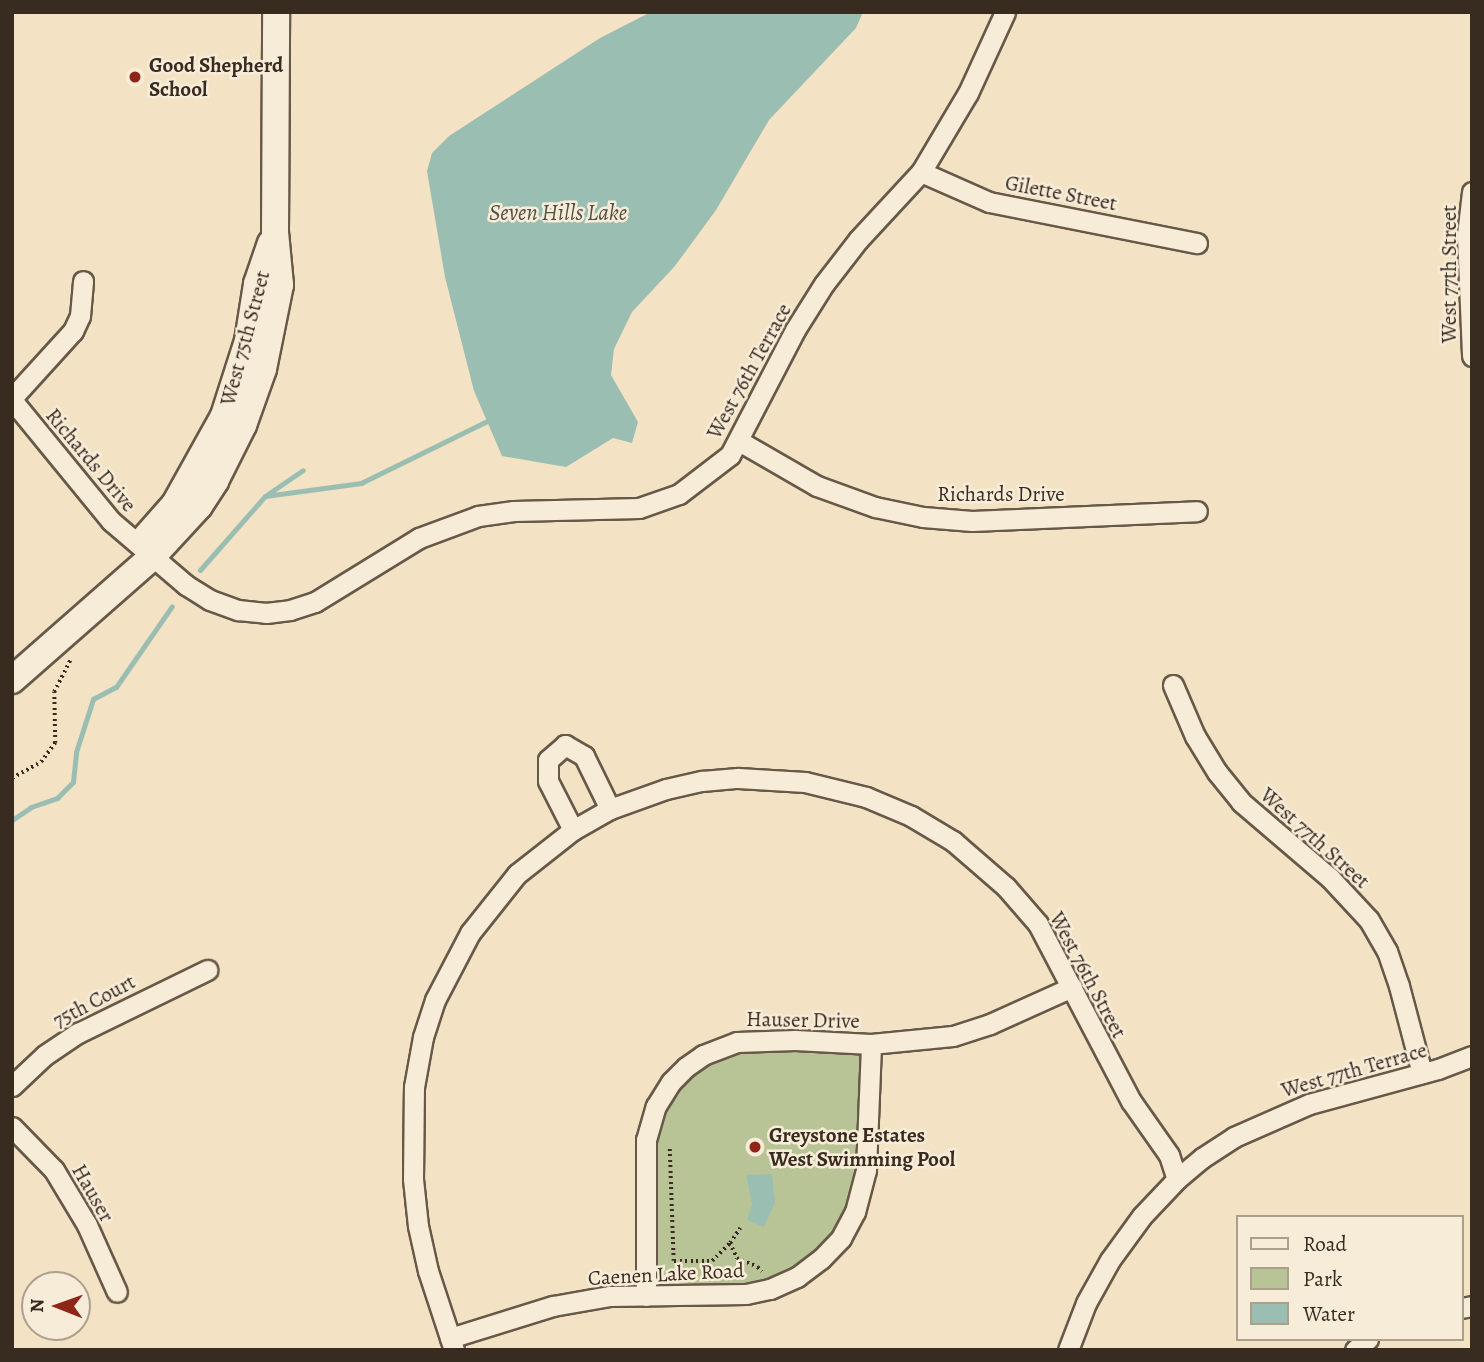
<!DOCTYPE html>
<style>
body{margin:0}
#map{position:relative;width:1484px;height:1362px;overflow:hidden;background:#f3e2c3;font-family:Alegreya,serif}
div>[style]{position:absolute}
.green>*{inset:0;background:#b8c495}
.water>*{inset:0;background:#9bbeb3}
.stream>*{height:5px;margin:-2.5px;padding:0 2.5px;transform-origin:2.5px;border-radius:2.5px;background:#9bbeb3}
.path>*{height:3.5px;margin-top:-1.75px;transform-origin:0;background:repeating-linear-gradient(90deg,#382b1f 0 2px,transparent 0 5.5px)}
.roads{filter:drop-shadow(2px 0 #675948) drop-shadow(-2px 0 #675948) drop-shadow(0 2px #675948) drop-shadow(0 -2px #675948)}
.minor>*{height:19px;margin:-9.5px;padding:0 9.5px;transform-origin:9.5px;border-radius:9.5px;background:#f7ecd8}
.secondary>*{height:26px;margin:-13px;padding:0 13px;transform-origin:13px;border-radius:13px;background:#f7ecd8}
.dots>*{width:19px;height:19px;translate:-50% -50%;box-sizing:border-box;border:4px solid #f7ecd8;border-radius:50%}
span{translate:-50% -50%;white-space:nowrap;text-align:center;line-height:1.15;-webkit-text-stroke:5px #f7ecd8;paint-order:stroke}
.poi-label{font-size:21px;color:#382b1f;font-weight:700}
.left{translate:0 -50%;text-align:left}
.street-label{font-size:21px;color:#382b1f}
.water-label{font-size:23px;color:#515044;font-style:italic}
.frame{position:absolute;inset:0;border:14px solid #382b1f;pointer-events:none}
.legend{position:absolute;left:1236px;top:1215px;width:228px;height:126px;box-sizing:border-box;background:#f7ecd8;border:2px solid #ab9f8e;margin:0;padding:9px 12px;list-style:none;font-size:21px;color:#382b1f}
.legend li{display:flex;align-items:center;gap:14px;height:35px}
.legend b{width:35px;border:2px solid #ab9f8e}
.north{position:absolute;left:21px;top:1271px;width:70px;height:70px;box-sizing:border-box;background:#f7ecd8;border:2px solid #ab9f8e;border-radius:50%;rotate:271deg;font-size:19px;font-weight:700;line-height:28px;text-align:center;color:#382b1f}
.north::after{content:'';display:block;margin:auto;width:24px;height:32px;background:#8f2418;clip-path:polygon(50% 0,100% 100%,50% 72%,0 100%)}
</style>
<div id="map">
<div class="green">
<div style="clip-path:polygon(871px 1044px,866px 1170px,841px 1238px,770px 1289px,646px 1296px,656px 1106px,720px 1047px)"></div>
</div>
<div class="water">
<div style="clip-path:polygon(651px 12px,863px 12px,856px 28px,769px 120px,716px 210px,675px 266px,632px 312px,614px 349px,611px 375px,638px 422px,632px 443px,613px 438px,566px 467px,502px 456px,474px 391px,445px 277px,427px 171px,432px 153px,449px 136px,600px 38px)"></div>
<div style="clip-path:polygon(772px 1174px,775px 1203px,764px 1227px,747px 1220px,752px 1205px,746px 1175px)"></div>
</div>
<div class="stream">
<div style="left:268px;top:494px;width:42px;rotate:-34.4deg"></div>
<div style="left:200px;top:570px;width:98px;rotate:-48.7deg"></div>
<div style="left:265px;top:496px;width:97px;rotate:-7.7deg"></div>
<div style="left:361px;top:483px;width:140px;rotate:-26.2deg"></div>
<div style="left:12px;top:820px;width:23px;rotate:-34deg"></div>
<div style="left:31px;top:807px;width:28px;rotate:-19deg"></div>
<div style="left:57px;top:798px;width:23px;rotate:-45deg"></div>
<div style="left:73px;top:782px;width:30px;rotate:-84deg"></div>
<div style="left:76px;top:752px;width:56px;rotate:-72.2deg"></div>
<div style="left:93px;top:699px;width:26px;rotate:-28deg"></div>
<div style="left:116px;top:687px;width:98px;rotate:-55.3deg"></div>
</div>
<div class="path">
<div style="left:12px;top:778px;width:33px;rotate:-29deg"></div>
<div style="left:41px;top:762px;width:24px;rotate:-54deg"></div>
<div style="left:55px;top:743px;width:51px;rotate:-91.1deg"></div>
<div style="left:54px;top:692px;width:37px;rotate:-63deg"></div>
<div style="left:670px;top:1149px;width:112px;rotate:88deg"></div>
<div style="left:674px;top:1261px;width:38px"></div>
<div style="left:712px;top:1261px;width:25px;rotate:-45deg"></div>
<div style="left:730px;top:1243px;width:17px;rotate:65deg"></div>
<div style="left:737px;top:1258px;width:23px;rotate:23deg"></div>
<div style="left:758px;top:1267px;width:6px;rotate:51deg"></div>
<div style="left:730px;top:1243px;width:18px;rotate:-56deg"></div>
</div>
<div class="roads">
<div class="minor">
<div style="left:921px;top:172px;width:74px;rotate:23.8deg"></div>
<div style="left:989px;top:202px;width:212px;rotate:11.2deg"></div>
<div style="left:1472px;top:192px;width:43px;rotate:96.6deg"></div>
<div style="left:1467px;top:235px;width:121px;rotate:87.6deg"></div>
<div style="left:12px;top:398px;width:91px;rotate:-47.7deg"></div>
<div style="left:73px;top:331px;width:17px;rotate:-65deg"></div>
<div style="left:80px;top:316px;width:35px;rotate:-85deg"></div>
<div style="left:12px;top:400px;width:156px;rotate:50.7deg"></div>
<div style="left:111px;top:521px;width:99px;rotate:40.5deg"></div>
<div style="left:186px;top:585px;width:28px;rotate:32deg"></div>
<div style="left:210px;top:600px;width:30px;rotate:20deg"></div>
<div style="left:238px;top:610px;width:28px;rotate:6deg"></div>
<div style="left:266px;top:613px;width:24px;rotate:-7deg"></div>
<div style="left:290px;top:610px;width:26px;rotate:-18deg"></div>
<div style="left:315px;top:602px;width:122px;rotate:-31.6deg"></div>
<div style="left:419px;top:538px;width:63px;rotate:-20.4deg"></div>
<div style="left:478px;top:516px;width:36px;rotate:-8deg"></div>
<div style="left:514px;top:511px;width:125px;rotate:-1.4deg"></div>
<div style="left:639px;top:508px;width:42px;rotate:-19.3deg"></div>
<div style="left:679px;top:494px;width:64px;rotate:-37.4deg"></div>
<div style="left:730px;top:455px;width:141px;rotate:-62.5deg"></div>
<div style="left:795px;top:330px;width:54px;rotate:-57.8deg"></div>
<div style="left:824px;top:284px;width:56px;rotate:-52.3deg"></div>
<div style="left:858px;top:240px;width:93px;rotate:-47.2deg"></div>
<div style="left:921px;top:172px;width:92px;rotate:-59.3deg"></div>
<div style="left:968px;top:93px;width:89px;rotate:-65.4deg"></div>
<div style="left:739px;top:441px;width:90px;rotate:30deg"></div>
<div style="left:817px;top:486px;width:62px;rotate:19.9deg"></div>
<div style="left:875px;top:507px;width:49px;rotate:11.8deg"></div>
<div style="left:923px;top:517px;width:49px;rotate:4.7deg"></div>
<div style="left:972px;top:521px;width:225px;rotate:-2.5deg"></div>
<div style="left:1173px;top:685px;width:56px;rotate:66.7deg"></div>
<div style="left:1195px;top:736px;width:42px;rotate:58.6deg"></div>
<div style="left:1217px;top:772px;width:38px;rotate:51deg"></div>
<div style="left:1241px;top:802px;width:117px;rotate:40.5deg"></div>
<div style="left:1330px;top:878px;width:57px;rotate:47.1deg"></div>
<div style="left:1369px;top:920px;width:36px;rotate:60deg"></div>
<div style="left:1387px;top:951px;width:37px;rotate:71deg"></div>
<div style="left:1399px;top:986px;width:90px;rotate:75.2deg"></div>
<div style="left:573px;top:830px;width:55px;rotate:-117deg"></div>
<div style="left:548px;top:781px;width:21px;rotate:-90deg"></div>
<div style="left:548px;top:760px;width:23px;rotate:-41deg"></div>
<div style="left:565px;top:745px;width:22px;rotate:30deg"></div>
<div style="left:584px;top:756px;width:59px;rotate:63.9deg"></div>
<div style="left:12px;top:1086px;width:45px;rotate:-43.2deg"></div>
<div style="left:45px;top:1055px;width:40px;rotate:-34deg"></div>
<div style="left:78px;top:1033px;width:144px;rotate:-26deg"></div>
<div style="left:12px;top:1127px;width:60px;rotate:45.7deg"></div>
<div style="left:54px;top:1170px;width:64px;rotate:59deg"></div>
<div style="left:87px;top:1225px;width:73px;rotate:65.9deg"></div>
<div style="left:646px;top:1296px;width:156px;rotate:-90deg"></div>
<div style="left:646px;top:1140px;width:35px;rotate:-74deg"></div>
<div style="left:656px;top:1106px;width:28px;rotate:-58deg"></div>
<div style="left:671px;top:1082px;width:21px;rotate:-45deg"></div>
<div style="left:686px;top:1067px;width:21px;rotate:-35deg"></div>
<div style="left:703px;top:1055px;width:36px;rotate:-21deg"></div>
<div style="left:737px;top:1042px;width:58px;rotate:-2deg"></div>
<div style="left:795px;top:1040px;width:76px;rotate:3deg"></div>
<div style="left:871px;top:1044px;width:82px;rotate:-5.6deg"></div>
<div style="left:953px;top:1036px;width:39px;rotate:-18deg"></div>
<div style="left:990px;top:1024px;width:90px;rotate:-24.3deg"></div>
<div style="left:1461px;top:1308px;width:11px;rotate:-10deg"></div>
<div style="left:450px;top:1338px;width:108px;rotate:-17.3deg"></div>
<div style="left:553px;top:1306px;width:58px;rotate:-10deg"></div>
<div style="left:610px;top:1296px;width:136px;rotate:-0.8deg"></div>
<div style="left:746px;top:1294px;width:25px;rotate:-12deg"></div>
<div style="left:770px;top:1289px;width:30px;rotate:-24deg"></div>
<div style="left:797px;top:1277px;width:30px;rotate:-37deg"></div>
<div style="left:821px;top:1259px;width:29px;rotate:-46deg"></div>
<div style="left:841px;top:1238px;width:30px;rotate:-62deg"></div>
<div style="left:855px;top:1212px;width:43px;rotate:-75.3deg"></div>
<div style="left:866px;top:1170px;width:126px;rotate:-87.7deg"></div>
<div style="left:454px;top:1350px;width:83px;rotate:-108.2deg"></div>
<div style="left:428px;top:1271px;width:46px;rotate:-102.5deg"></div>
<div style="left:418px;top:1226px;width:47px;rotate:-96.1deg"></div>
<div style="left:413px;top:1179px;width:92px;rotate:-89.4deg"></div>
<div style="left:414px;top:1087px;width:51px;rotate:-79.8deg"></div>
<div style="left:423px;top:1037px;width:39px;rotate:-72deg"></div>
<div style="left:435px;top:1000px;width:76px;rotate:-62.4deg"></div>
<div style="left:470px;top:933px;width:75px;rotate:-51.5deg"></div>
<div style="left:517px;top:874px;width:71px;rotate:-38.2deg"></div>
<div style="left:573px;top:830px;width:43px;rotate:-29.6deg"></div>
<div style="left:610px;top:809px;width:59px;rotate:-19.7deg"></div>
<div style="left:666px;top:789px;width:37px;rotate:-13deg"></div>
<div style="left:702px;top:781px;width:36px;rotate:-5deg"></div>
<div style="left:738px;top:778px;width:67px;rotate:3.4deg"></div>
<div style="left:805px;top:782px;width:63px;rotate:13.8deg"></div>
<div style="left:866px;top:797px;width:49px;rotate:22.9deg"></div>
<div style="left:911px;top:816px;width:49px;rotate:30.8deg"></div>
<div style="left:953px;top:841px;width:70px;rotate:41deg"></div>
<div style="left:1006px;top:887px;width:49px;rotate:49.1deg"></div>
<div style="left:1038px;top:924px;width:200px;rotate:62.3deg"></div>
<div style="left:1131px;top:1101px;width:66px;rotate:54.9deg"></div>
<div style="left:1169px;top:1155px;width:25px;rotate:72deg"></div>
<div style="left:1068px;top:1350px;width:50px;rotate:-69deg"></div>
<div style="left:1086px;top:1303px;width:49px;rotate:-60.8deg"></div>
<div style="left:1110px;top:1260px;width:54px;rotate:-54deg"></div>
<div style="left:1142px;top:1216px;width:51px;rotate:-46.6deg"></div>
<div style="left:1177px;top:1179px;width:33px;rotate:-40deg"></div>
<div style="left:1202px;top:1158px;width:38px;rotate:-33deg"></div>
<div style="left:1234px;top:1137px;width:82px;rotate:-23.7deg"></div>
<div style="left:1309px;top:1104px;width:134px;rotate:-15.2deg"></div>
<div style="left:1438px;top:1069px;width:36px;rotate:-21deg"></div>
<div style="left:1355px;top:1350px;width:17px;rotate:-40deg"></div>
</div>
<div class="secondary">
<div style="left:145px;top:538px;width:45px;rotate:-48.6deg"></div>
<div style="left:175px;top:504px;width:101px;rotate:-60.9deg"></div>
<div style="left:224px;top:416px;width:79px;rotate:-72.3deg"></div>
<div style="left:248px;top:341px;width:58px;rotate:-81deg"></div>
<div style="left:257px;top:284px;width:43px;rotate:-71.1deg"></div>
<div style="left:12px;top:680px;width:186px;rotate:-41.3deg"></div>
<div style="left:152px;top:557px;width:69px;rotate:-47.3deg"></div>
<div style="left:199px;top:506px;width:30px;rotate:-57deg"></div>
<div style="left:215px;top:481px;width:63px;rotate:-63.4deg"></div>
<div style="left:243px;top:425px;width:59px;rotate:-70.3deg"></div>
<div style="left:263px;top:369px;width:86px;rotate:-78.6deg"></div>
<div style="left:280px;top:285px;width:53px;rotate:-95.4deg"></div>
<div style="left:275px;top:232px;width:220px;rotate:-89.7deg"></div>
</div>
</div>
<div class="dots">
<div style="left:135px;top:77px;background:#8f2418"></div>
<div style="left:755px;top:1147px;background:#8f2418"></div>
</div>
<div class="poi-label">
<span class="left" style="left:149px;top:77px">Good Shepherd<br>School</span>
<span class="left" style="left:769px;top:1147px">Greystone Estates<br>West Swimming Pool</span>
</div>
<div class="street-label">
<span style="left:1061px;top:193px;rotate:11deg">Gilette Street</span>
<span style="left:1449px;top:274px;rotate:-90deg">West 77th Street</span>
<span style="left:245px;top:338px;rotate:-75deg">West 75th Street</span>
<span style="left:749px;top:371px;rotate:-61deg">West 76th Terrace</span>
<span style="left:91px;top:460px;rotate:50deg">Richards Drive</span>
<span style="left:1001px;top:494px">Richards Drive</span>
<span style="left:1315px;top:838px;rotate:42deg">West 77th Street</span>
<span style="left:1088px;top:975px;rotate:62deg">West 76th Street</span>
<span style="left:94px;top:1001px;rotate:-28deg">75th Court</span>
<span style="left:803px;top:1020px;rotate:1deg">Hauser Drive</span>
<span style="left:1354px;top:1070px;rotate:-16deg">West 77th Terrace</span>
<span style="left:93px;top:1193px;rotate:60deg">Hauser</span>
<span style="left:666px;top:1274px;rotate:-3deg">Caenen Lake Road</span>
</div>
<div class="water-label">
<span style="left:558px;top:213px">Seven Hills Lake</span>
</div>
<div class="frame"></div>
<ul class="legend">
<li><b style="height:9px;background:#f7ecd8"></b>Road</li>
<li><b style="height:19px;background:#b8c495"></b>Park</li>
<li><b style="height:19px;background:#9bbeb3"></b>Water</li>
</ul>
<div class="north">N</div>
</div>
